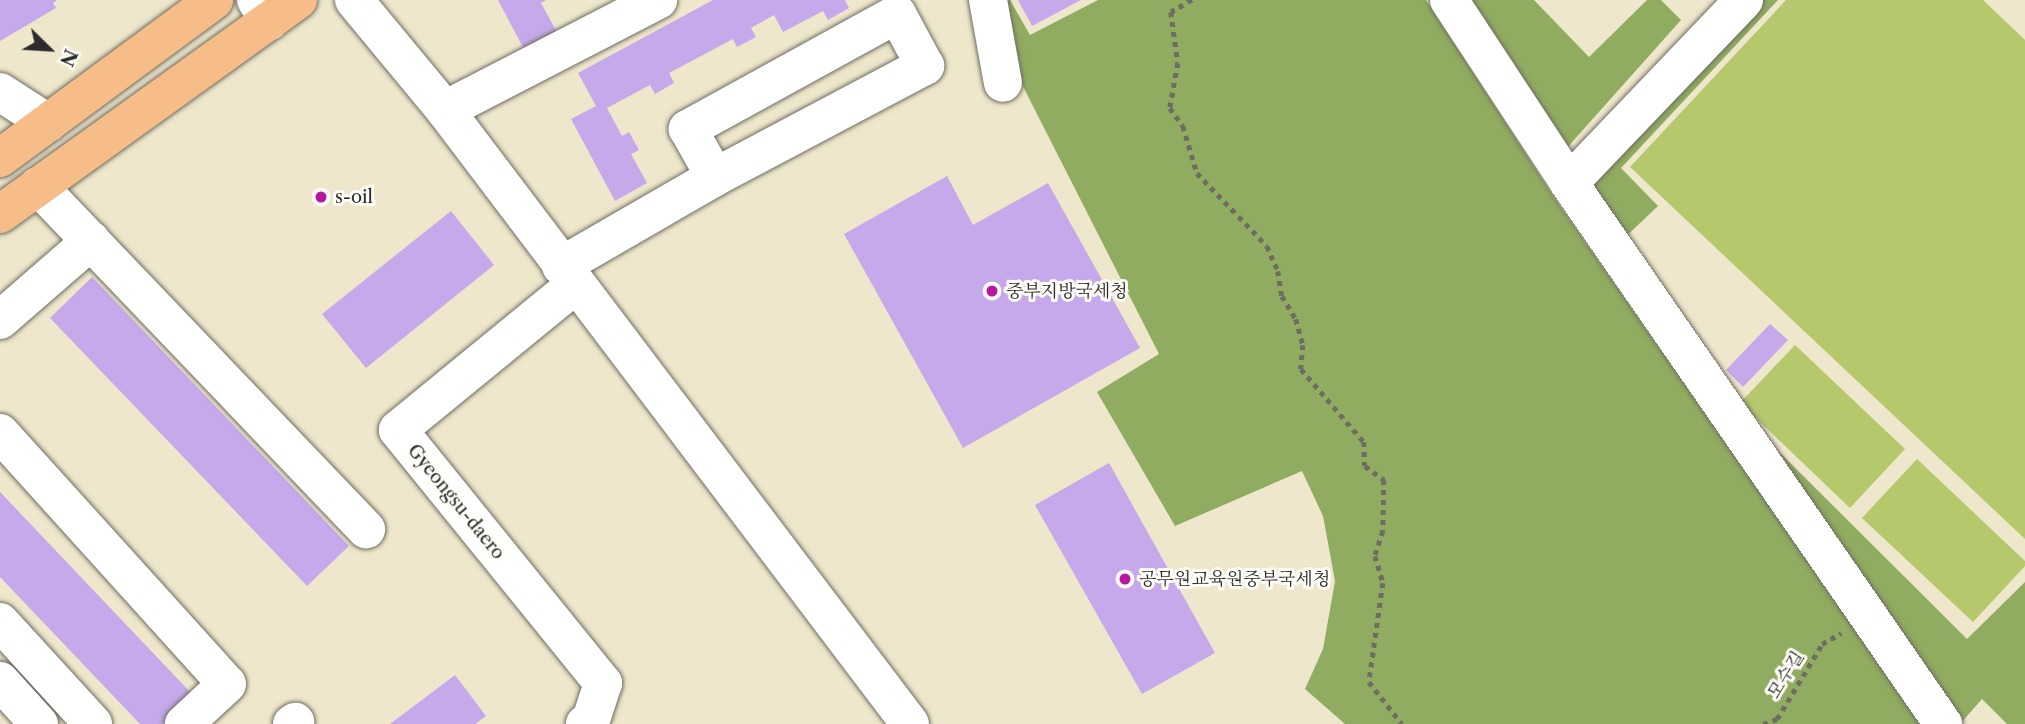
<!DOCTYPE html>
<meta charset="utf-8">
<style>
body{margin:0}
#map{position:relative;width:2025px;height:724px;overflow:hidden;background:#eee7cb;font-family:"Libre Caslon Text","Noto Serif KR",serif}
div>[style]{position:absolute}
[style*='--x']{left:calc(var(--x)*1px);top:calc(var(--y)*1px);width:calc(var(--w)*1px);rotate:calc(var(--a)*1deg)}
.green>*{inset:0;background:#b6c86c}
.forest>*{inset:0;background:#90ac60}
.building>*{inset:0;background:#c5a9eb}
.path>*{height:4.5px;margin-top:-2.25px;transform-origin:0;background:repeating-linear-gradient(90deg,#6f6d63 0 5px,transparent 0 10px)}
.roads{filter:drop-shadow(0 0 2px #6f6d63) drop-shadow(0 0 2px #6f6d63)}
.minor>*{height:38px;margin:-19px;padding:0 19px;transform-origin:19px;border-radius:19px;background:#fff}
.major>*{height:38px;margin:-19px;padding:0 19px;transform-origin:19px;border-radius:19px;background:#f7bd88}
.dots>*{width:19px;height:19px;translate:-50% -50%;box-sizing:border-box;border:4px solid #fdfcf7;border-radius:50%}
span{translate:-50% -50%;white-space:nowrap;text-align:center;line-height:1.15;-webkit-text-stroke:6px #fdfcf7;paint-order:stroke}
.poi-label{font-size:18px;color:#2b2b2b}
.left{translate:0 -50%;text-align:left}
.street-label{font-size:18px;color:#2b2b2b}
.north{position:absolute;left:14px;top:14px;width:70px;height:70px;-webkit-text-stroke:5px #fdfcf7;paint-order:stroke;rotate:114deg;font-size:19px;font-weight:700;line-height:28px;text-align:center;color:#2b2b2b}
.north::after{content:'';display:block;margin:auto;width:24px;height:32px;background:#2b2b2b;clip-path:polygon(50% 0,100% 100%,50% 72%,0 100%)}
</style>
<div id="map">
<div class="green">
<i style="clip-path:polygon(1786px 0,1983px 0,2025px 40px,2025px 539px,1630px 167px)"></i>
<i style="clip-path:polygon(1795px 345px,1905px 449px,1850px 508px,1740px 403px)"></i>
<i style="clip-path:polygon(1917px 459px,2025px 561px,2025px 566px,1973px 622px,1862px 518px)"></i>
</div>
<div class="forest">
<i style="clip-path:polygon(979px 0,1010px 0,1030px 35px,1098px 0,1426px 0,1555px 199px,1922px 724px,1345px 724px,1305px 689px,1323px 649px,1335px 581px,1323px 516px,1302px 471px,1175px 526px,1097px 392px,1159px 354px)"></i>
<i style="clip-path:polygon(1463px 0,1534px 0,1589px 57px,1647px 0,1661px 0,1681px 20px,1565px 150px)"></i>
<i style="clip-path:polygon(1757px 0,1778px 0,1621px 168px,1658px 206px,1619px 243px,1578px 185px)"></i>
<i style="clip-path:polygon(1744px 417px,1967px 639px,2025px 582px,2025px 724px,2007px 724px,1982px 699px,1960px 724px)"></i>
</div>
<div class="building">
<i style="clip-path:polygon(0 0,57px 0,53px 3px,56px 8px,0 41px)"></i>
<i style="clip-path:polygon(498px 0,546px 0,541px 3px,558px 34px,525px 51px)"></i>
<i style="clip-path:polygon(713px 0,845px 0,849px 8px,828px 20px,823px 11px,783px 32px,774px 15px,751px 28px,756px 37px,737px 47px,733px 39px,669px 73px,674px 83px,655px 94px,650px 85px,607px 108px,622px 136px,629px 132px,639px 150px,631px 154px,647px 183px,615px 201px,571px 119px,596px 106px,578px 73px)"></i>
<i style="clip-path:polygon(1018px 0,1081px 0,1032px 26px)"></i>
<i style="clip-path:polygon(947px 176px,973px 225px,1048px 183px,1140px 348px,963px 448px,844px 234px)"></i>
<i style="clip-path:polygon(451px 211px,494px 265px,366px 368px,322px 314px)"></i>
<i style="clip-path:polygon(92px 277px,349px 546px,307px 586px,50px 318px)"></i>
<i style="clip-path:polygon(1770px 324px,1788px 340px,1743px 387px,1726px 370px)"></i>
<i style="clip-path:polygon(1109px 463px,1215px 653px,1142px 694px,1035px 505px)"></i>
<i style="clip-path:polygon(0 492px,193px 695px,163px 724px,140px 724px,0 577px)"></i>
<i style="clip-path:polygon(455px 675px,486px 716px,475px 724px,390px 724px)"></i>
</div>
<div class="path">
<i style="--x:1192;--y:0;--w:24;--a:150"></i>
<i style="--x:1171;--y:12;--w:51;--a:82.2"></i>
<i style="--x:1178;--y:63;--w:46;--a:100.1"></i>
<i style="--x:1170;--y:108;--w:22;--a:54"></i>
<i style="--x:1183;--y:126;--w:49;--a:73.4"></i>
<i style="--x:1197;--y:173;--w:101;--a:46.2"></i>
<i style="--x:1267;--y:246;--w:27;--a:66"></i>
<i style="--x:1278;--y:271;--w:25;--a:81"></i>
<i style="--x:1282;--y:296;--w:27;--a:59"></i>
<i style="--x:1296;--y:319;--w:27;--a:75"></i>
<i style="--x:1303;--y:345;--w:24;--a:95"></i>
<i style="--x:1301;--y:369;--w:96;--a:49.2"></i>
<i style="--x:1364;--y:442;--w:24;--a:88"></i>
<i style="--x:1365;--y:466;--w:24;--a:36"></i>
<i style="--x:1384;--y:480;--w:51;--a:91.1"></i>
<i style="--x:1383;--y:531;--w:26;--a:108"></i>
<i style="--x:1375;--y:556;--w:28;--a:73"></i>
<i style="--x:1383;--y:583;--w:100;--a:98"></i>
<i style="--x:1369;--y:682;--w:53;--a:51.8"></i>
<i style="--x:1763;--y:724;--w:15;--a:-20"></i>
<i style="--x:1777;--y:719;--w:87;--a:-59"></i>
<i style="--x:1822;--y:644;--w:22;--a:-30"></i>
</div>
<div class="roads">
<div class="minor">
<i style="--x:256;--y:0;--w:25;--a:58"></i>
<i style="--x:354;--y:0;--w:143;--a:50.4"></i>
<i style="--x:445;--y:110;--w:770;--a:52.86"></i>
<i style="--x:988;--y:0;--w:84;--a:79.8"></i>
<i style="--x:1449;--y:0;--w:219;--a:56.7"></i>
<i style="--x:1744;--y:0;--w:253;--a:133.7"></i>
<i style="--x:1569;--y:183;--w:658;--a:55.34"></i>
<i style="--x:0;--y:92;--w:57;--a:32.9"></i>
<i style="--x:445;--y:110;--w:240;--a:-27.3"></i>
<i style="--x:38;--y:186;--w:475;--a:46.3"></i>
<i style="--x:561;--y:266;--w:178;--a:-30"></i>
<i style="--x:715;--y:177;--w:238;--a:-27.9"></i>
<i style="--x:925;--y:66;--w:59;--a:-118.3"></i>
<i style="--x:897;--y:14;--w:239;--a:151.2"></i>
<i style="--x:688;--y:129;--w:55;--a:60.6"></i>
<i style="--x:575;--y:285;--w:229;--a:140.7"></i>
<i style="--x:398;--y:430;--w:326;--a:51"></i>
<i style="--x:603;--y:683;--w:38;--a:108"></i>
<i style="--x:591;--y:719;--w:8;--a:140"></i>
<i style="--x:0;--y:320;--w:121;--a:-41"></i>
<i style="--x:0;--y:433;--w:338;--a:47.9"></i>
<i style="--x:227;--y:684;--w:59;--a:137.1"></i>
<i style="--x:0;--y:622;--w:138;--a:47.6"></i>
<i style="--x:0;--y:681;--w:58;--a:47.8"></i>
<i style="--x:292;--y:724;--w:4;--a:-34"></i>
</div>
<div class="major">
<i style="--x:0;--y:158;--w:266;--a:-36.4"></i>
<i style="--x:0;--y:214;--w:367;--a:-35.7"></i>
</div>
</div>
<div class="dots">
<i style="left:321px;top:197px;background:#b5179e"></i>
<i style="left:992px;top:291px;background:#b5179e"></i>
<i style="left:1125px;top:579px;background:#b5179e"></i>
</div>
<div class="poi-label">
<span class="left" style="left:335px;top:197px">s-oil</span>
<span class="left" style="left:1006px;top:291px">중부지방국세청</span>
<span class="left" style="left:1139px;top:579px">공무원교육원중부국세청</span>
</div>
<div class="street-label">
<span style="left:456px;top:502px;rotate:51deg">Gyeongsu-daero</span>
<span style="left:1786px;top:675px;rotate:-58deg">모수길</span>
</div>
<div class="north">N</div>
</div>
